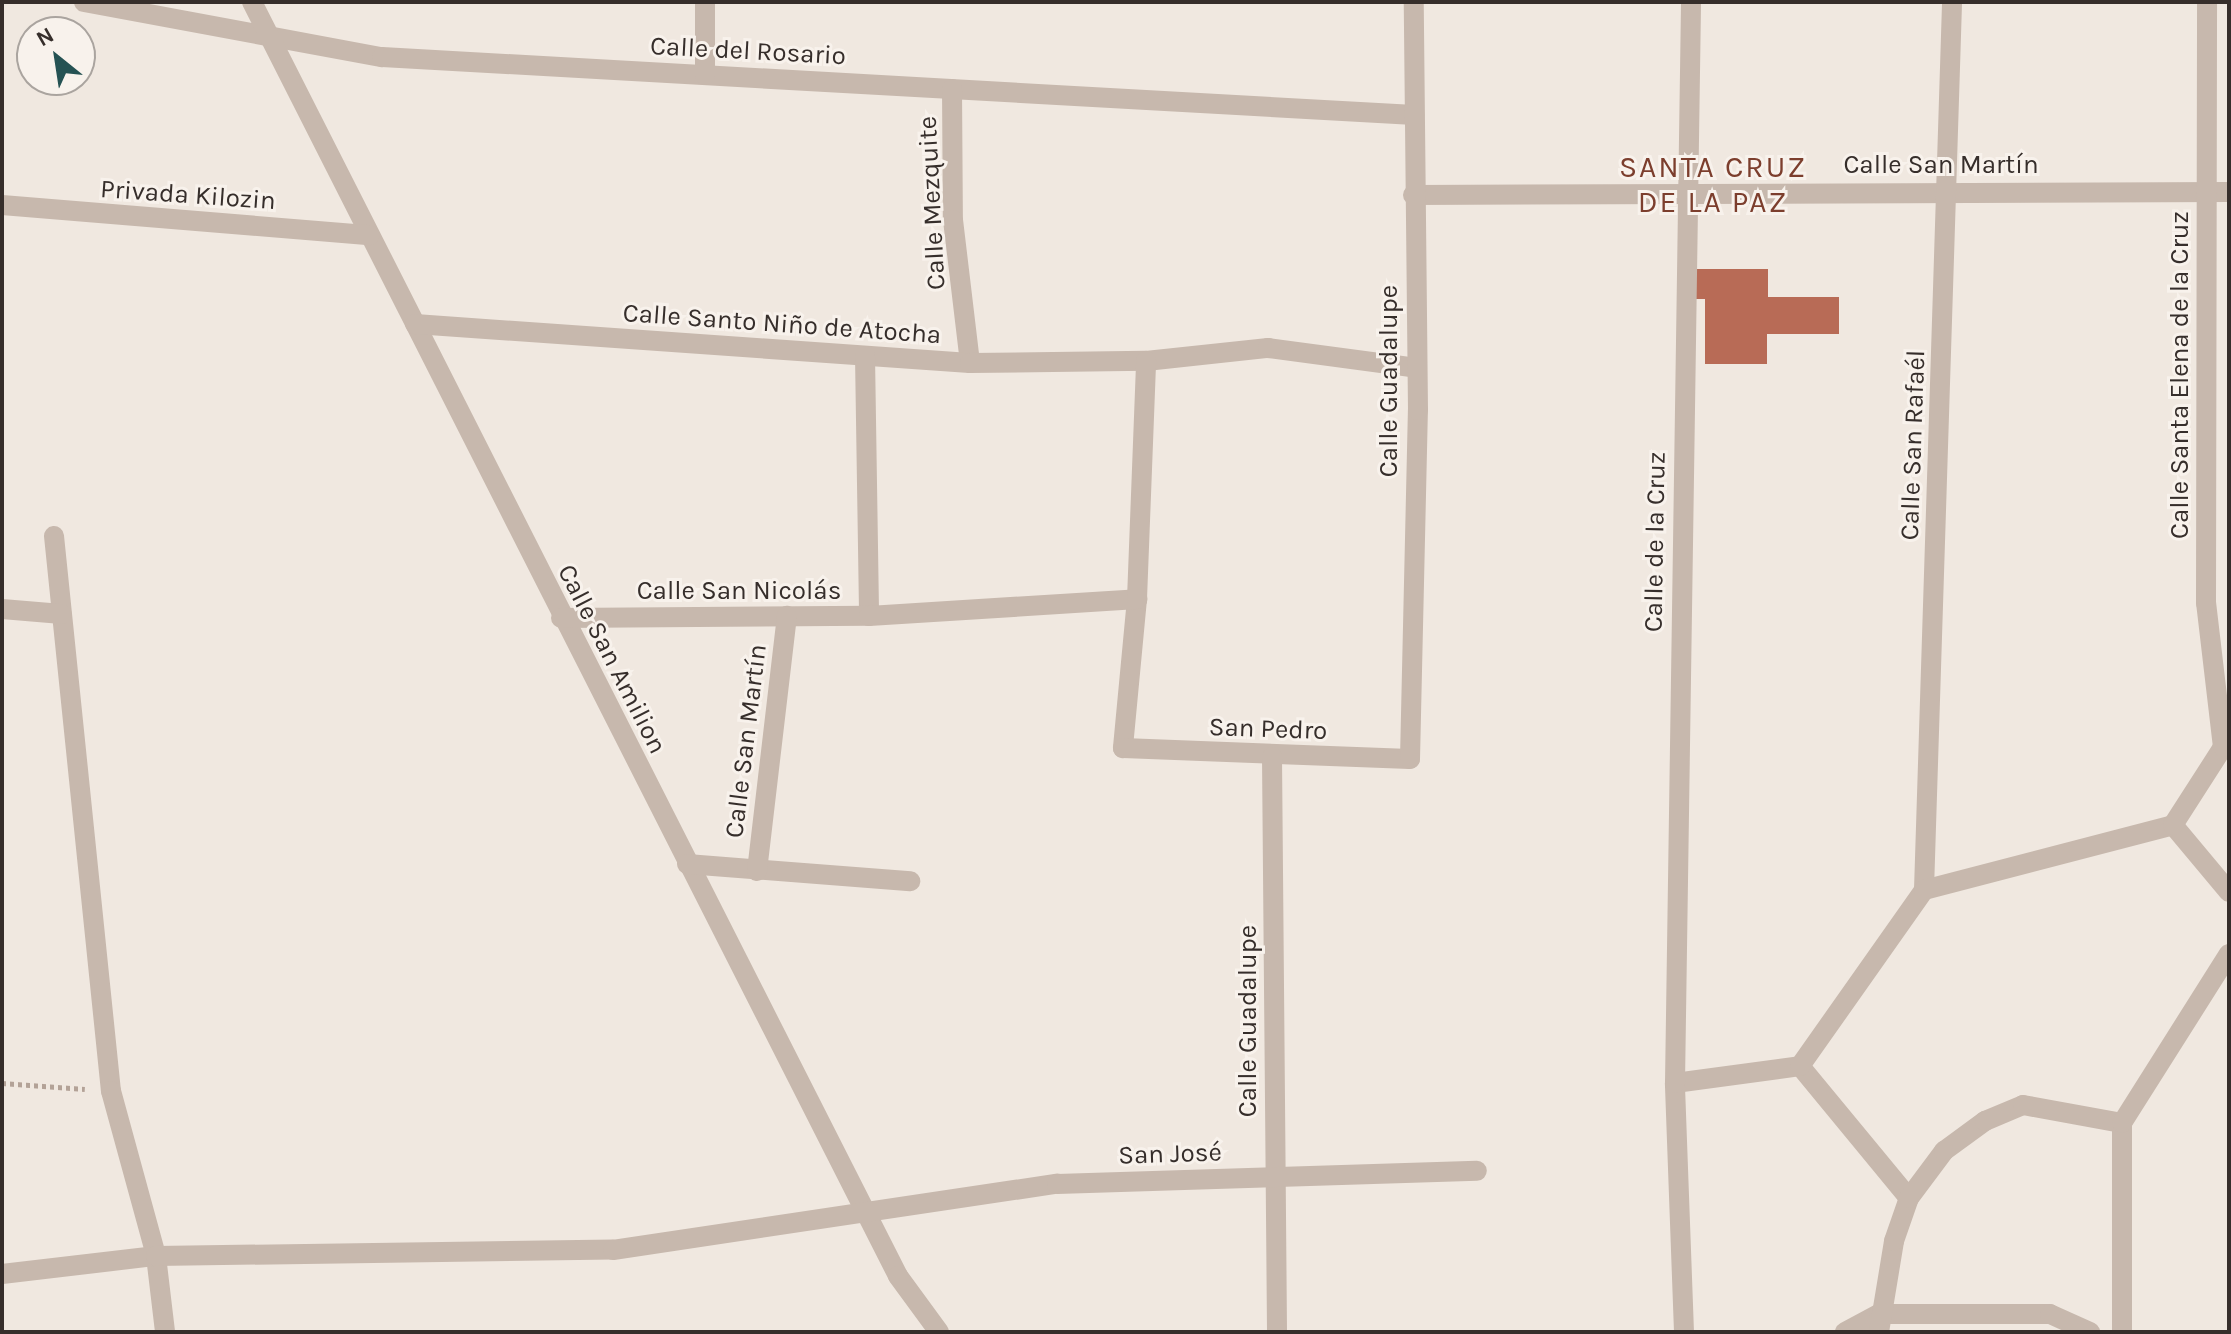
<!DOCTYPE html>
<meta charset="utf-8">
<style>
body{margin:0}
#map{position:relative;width:2231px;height:1334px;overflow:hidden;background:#f0e8e0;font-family:Karla,sans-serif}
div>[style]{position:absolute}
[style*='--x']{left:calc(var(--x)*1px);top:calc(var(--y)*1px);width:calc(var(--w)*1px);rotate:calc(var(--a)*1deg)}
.building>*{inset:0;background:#b86b56}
.path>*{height:5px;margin-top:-2.5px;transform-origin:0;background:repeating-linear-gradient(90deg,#b3a297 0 4px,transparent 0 8px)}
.minor>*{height:20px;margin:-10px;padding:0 10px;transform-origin:10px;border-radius:10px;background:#c7b8ad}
span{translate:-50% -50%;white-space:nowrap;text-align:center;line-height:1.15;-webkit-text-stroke:6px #f8f2ec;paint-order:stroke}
.street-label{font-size:26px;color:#362e2b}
.quarter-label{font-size:30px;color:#7c3e2d;letter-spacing:2px}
.frame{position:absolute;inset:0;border:4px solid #362e2b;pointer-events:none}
.north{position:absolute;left:16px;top:16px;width:80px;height:80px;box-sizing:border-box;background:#f8f2ec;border:2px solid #aaa49f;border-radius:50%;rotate:330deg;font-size:22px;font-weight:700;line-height:32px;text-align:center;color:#362e2b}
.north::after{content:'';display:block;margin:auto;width:28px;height:36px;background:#255253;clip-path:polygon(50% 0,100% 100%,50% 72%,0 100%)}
</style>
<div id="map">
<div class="building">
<i style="clip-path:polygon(1695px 269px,1768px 269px,1768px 297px,1839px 297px,1839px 334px,1767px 334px,1767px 364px,1705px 364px,1705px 299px,1695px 299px)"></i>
</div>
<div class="path">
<i style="--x:2;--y:1083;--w:83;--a:4.1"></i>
</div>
<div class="minor">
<i style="--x:84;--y:2;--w:303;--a:10.5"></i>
<i style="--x:382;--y:57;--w:1034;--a:3.22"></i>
<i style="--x:252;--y:2;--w:1428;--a:63.11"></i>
<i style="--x:898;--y:1276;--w:69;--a:53.8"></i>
<i style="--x:705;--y:2;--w:73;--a:90"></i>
<i style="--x:952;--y:89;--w:131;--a:89.6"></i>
<i style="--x:953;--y:220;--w:144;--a:83.2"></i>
<i style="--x:1413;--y:195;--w:816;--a:-0.21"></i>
<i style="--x:2;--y:205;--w:369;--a:4.7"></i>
<i style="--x:415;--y:324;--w:556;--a:4.02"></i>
<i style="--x:970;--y:363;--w:176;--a:-0.7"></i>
<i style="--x:1146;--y:361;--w:123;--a:-6.1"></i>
<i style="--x:1268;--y:348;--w:150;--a:7.6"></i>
<i style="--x:865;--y:356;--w:260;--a:89.1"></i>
<i style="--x:54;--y:536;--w:558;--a:84.14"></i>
<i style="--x:111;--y:1091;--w:171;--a:74.7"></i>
<i style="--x:156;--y:1256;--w:77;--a:83.2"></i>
<i style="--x:1137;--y:599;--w:150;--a:95.4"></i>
<i style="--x:1123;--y:748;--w:287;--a:2.2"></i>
<i style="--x:1410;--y:759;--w:349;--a:-88.7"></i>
<i style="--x:1418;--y:410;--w:408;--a:-90.6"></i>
<i style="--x:2;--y:609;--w:60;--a:4.8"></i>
<i style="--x:561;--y:618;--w:308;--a:-0.4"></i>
<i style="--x:869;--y:616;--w:269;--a:-3.6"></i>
<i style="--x:1137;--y:599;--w:238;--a:-87.8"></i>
<i style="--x:1272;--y:757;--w:575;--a:89.5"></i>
<i style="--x:2173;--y:825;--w:87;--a:50.1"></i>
<i style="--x:687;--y:864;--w:224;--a:4.4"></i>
<i style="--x:757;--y:871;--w:257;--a:-83.3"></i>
<i style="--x:1924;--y:890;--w:888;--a:-88.19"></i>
<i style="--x:1800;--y:1066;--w:171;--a:50.5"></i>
<i style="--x:1675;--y:1083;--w:126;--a:-7.7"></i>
<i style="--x:1800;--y:1066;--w:215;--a:-54.8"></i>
<i style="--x:1924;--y:890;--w:257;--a:-14.6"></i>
<i style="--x:2173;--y:825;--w:93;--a:-57.3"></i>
<i style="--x:2223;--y:747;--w:145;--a:-96.7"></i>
<i style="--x:2206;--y:603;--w:601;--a:-89.9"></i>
<i style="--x:2;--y:1274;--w:155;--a:-6.7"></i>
<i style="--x:156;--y:1256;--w:457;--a:-0.8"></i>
<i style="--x:613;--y:1250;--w:449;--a:-8.5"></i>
<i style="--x:1057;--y:1184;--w:420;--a:-1.8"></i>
<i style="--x:1684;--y:1332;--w:249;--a:-92.1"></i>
<i style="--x:1675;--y:1083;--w:1081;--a:-89.15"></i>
<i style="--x:1845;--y:1332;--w:38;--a:-28"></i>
<i style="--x:1879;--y:1314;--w:171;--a:0"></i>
<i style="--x:2050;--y:1314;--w:44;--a:24.2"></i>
<i style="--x:1879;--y:1332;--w:92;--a:-80.6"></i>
<i style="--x:1894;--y:1241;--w:46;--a:-70.8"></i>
<i style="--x:1909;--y:1198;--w:59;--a:-53.3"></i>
<i style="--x:1944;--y:1151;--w:51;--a:-36.2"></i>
<i style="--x:1985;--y:1121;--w:41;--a:-22.8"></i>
<i style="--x:2023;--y:1105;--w:101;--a:10.3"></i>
<i style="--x:2122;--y:1332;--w:209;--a:-90"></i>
<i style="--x:2122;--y:1123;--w:200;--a:-57.7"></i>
</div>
<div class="street-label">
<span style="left:748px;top:51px;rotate:3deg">Calle del Rosario</span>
<span style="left:1941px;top:165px">Calle San Martín</span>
<span style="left:188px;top:195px;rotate:4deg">Privada Kilozin</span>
<span style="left:932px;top:203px;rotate:-93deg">Calle Mezquite</span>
<span style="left:782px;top:324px;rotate:4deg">Calle Santo Niño de Atocha</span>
<span style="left:2180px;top:375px;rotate:-90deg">Calle Santa Elena de la Cruz</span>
<span style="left:1389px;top:381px;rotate:-90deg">Calle Guadalupe</span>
<span style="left:1913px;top:445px;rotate:-88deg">Calle San Rafaél</span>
<span style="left:1655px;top:542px;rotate:-89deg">Calle de la Cruz</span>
<span style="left:739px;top:591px">Calle San Nicolás</span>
<span style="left:612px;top:659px;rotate:63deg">Calle San Amilion</span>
<span style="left:1268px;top:729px;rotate:2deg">San Pedro</span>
<span style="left:746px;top:741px;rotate:-83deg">Calle San Martín</span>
<span style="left:1248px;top:1021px;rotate:-90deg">Calle Guadalupe</span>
<span style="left:1170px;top:1154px;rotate:-2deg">San José</span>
</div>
<div class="quarter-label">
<span style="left:1713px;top:184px">SANTA CRUZ<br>DE LA PAZ</span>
</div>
<div class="frame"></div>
<div class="north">N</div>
</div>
